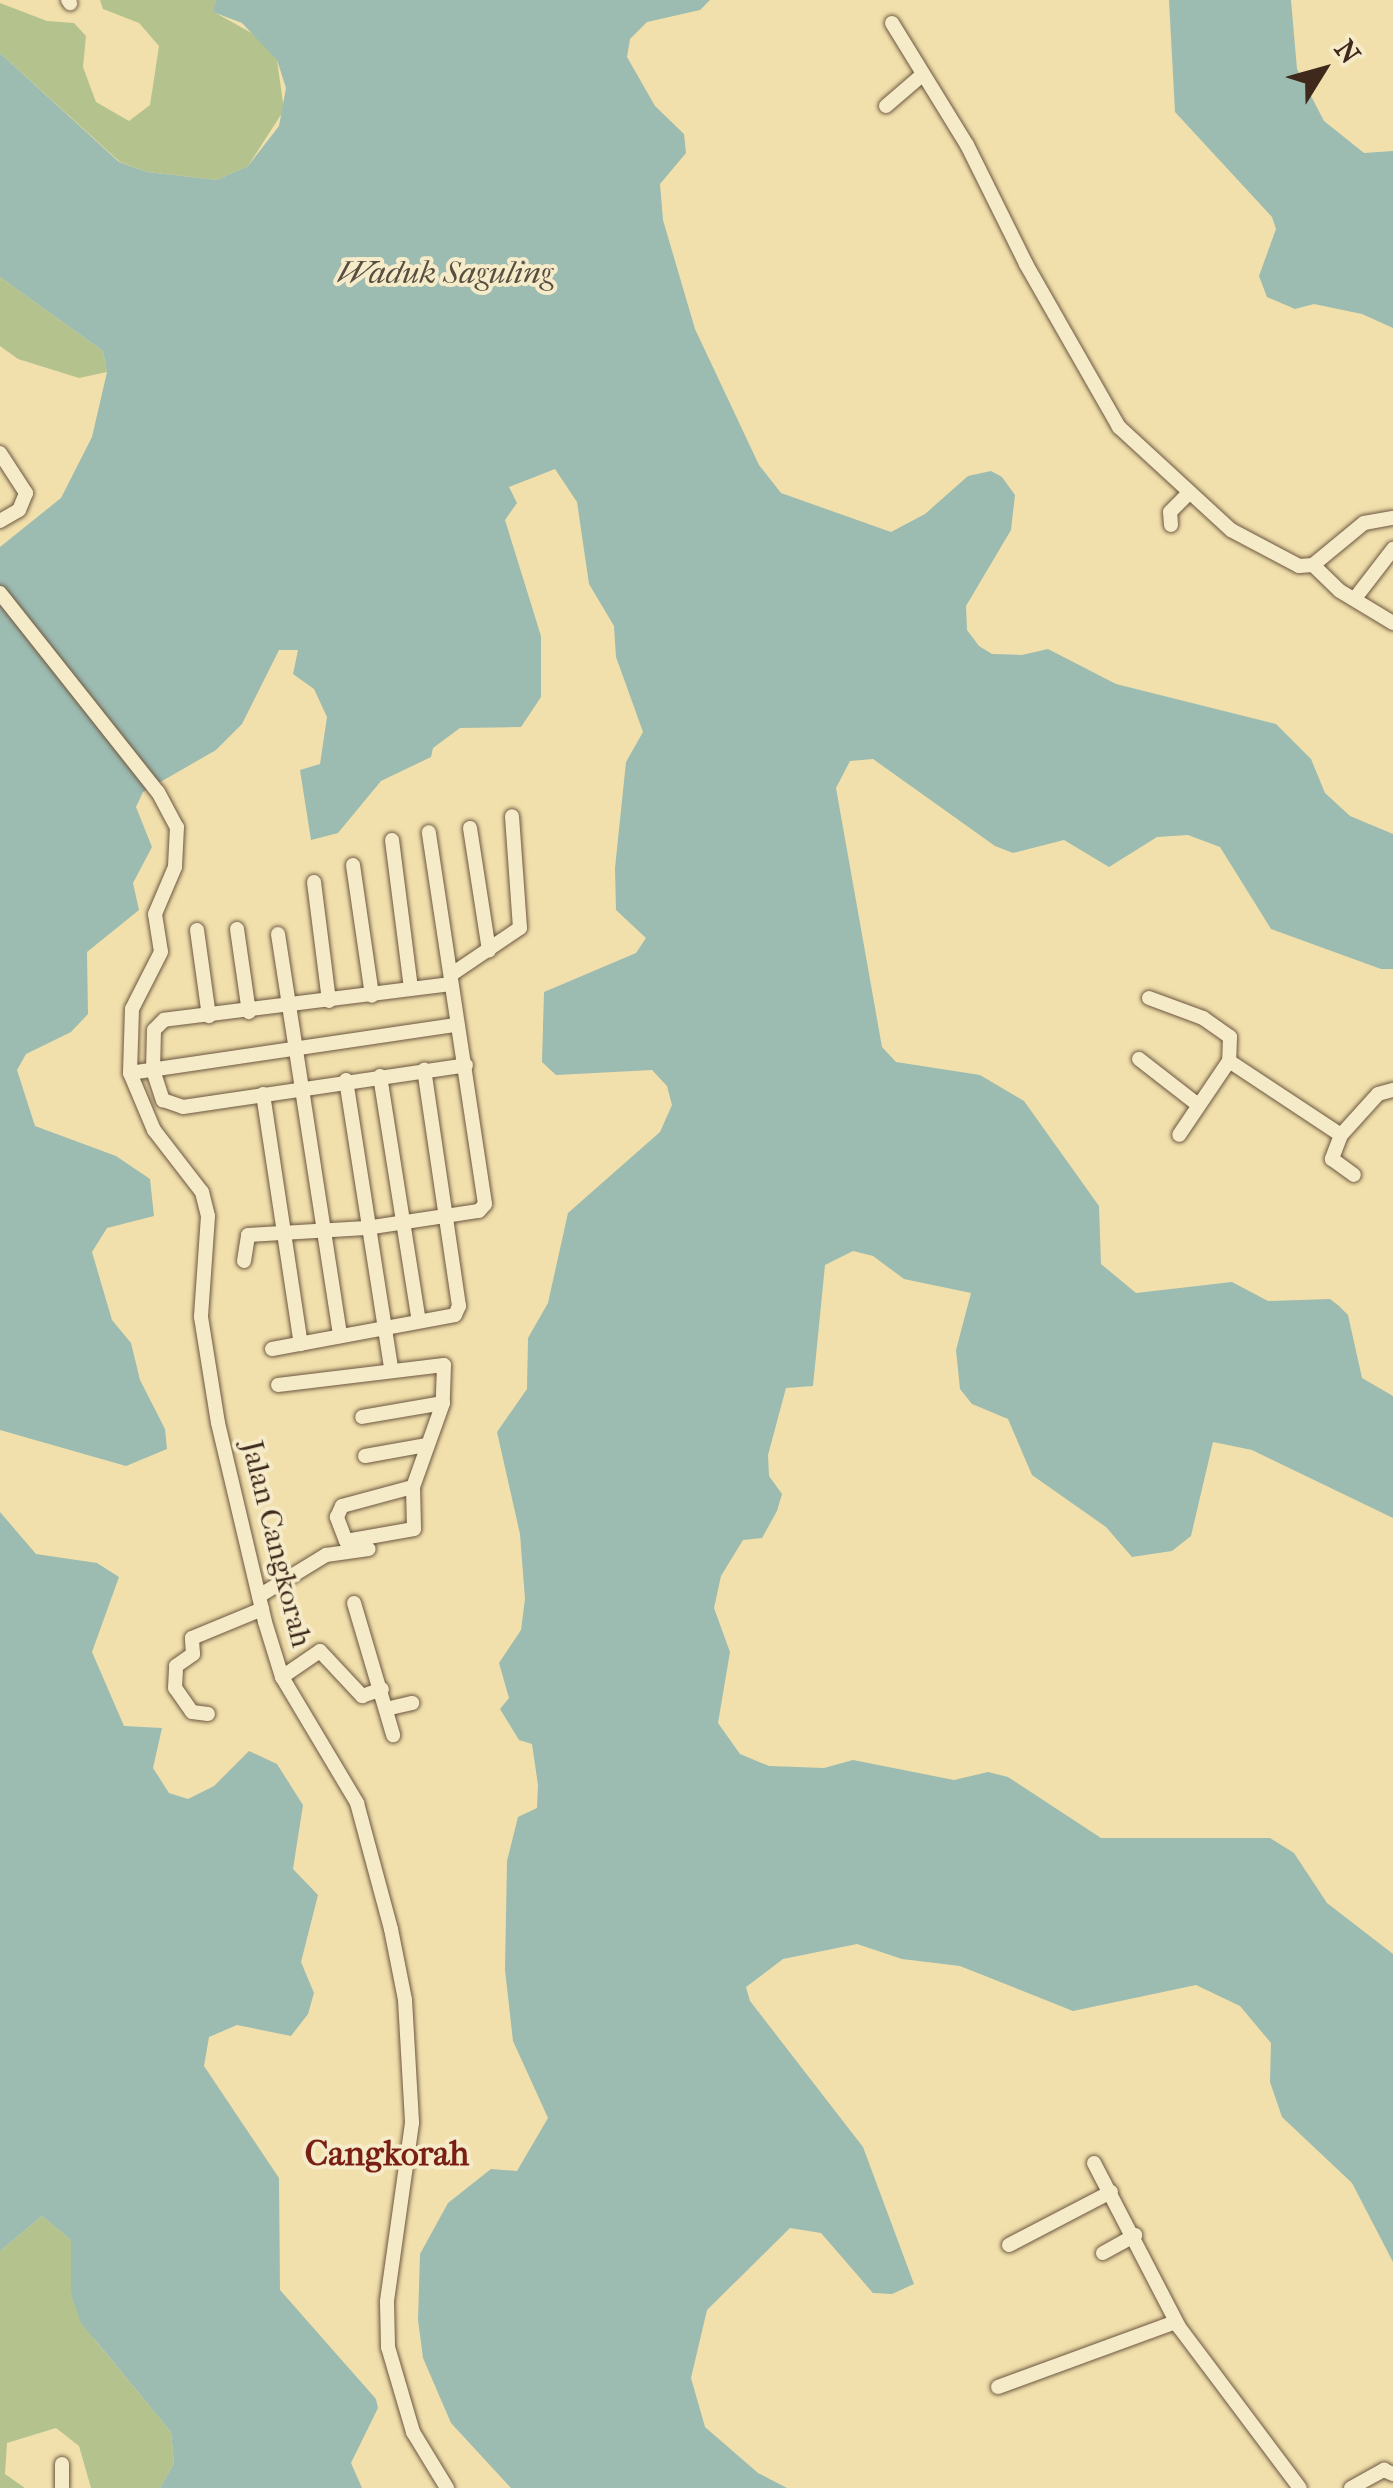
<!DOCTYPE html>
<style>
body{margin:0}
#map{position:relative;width:1393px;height:2488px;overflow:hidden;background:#f1e0ac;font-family:"IM FELL French Canon",serif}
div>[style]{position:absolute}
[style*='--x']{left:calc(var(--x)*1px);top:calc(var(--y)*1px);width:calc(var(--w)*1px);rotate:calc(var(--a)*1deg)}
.green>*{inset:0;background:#b4c38d}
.water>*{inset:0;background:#9cbbb1}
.roads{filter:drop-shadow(0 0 2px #6c5740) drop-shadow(0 0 2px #6c5740)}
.minor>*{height:14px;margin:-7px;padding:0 7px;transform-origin:7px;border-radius:7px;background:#f6ebc9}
span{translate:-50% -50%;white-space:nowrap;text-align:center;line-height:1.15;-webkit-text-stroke:8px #f6ebc9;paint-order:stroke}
.street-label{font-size:30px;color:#3f291c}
.water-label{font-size:32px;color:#564e41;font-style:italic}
.quarter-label{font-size:35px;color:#7a1f14;font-weight:700}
.north{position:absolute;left:1273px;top:20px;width:100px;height:100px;-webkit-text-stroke:8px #f6ebc9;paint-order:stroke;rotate:53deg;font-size:28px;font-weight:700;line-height:40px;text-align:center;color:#3f291c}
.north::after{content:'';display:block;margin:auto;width:35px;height:45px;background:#3f291c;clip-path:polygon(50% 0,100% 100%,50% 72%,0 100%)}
</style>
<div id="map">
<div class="green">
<i style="clip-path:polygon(100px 0,216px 0,214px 12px,257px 36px,277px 60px,284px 110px,248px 166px,217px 180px,147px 172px,120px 162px,0 53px,0 3px,47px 21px,74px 23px,86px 36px,83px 67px,96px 102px,129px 121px,150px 105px,159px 46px,139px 23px,103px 9px)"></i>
<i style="clip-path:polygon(0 277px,103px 351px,107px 372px,79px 378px,18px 359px,0 346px)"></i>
<i style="clip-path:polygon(42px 2216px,71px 2240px,71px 2294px,94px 2339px,171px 2432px,174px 2463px,160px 2488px,91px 2488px,79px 2446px,56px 2428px,7px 2443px,5px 2474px,25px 2488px,0 2488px,0 2251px)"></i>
</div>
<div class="water">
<i style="clip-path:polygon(216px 0,710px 0,700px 10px,647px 22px,630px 39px,627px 57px,655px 106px,684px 134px,686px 153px,660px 184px,663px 220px,695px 329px,759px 465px,781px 493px,891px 532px,925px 514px,968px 476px,991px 471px,1002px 477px,1015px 495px,1011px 530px,966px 606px,967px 630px,979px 646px,992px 654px,1022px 655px,1048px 649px,1116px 684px,1276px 724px,1311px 759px,1325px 793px,1350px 816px,1393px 834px,1393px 969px,1381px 969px,1271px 929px,1220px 847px,1188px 835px,1157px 837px,1109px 867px,1064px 840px,1013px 853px,995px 846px,873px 759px,850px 761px,836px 788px,882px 1047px,896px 1062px,980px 1075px,1024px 1101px,1099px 1206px,1101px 1264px,1136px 1293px,1232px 1282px,1268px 1301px,1330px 1299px,1339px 1306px,1348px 1315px,1362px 1378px,1393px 1396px,1393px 1518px,1252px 1450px,1213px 1442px,1191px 1536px,1172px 1551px,1132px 1557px,1106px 1527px,1032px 1475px,1008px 1419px,972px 1404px,960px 1389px,956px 1350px,971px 1293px,904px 1279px,873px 1256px,853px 1251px,825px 1265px,813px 1386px,786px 1388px,768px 1455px,769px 1476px,782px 1494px,777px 1511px,762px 1538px,743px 1540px,721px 1576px,714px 1608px,730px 1652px,718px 1723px,740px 1754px,769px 1766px,824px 1768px,853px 1760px,954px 1780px,988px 1772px,1008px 1777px,1101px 1838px,1270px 1838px,1294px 1853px,1327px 1903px,1393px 1954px,1393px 2262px,1352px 2183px,1282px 2117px,1270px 2082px,1271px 2043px,1240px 2006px,1196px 1985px,1073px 2011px,960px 1966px,902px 1959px,857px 1944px,783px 1959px,746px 1987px,750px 2001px,863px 2147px,914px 2284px,892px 2294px,873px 2293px,821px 2233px,790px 2228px,707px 2310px,691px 2378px,705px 2427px,758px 2473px,787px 2488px,511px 2488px,451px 2423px,423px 2358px,418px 2320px,420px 2254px,448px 2203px,491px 2169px,517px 2171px,548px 2118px,513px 2041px,505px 1970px,507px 1861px,518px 1817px,537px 1808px,538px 1785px,532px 1744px,519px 1740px,500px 1709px,509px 1698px,499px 1663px,521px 1630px,525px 1599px,520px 1534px,497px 1432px,527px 1389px,528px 1338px,548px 1303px,568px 1213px,660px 1132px,672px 1105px,667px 1086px,652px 1070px,556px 1075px,542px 1062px,544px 992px,636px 953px,646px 938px,616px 910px,615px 868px,626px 762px,643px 732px,616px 657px,614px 626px,589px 584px,577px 502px,555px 469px,509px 487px,517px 503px,505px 520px,541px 636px,541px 697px,521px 727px,460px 728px,433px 748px,431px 757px,381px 781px,338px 833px,311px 840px,300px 770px,320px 764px,327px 717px,314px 689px,293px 674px,298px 650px,279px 650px,242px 724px,216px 750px,143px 792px,136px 807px,152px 847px,133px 883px,139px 910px,87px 952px,88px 1014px,71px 1032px,26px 1054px,17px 1070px,35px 1126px,116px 1156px,150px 1179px,154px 1216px,107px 1228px,92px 1252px,112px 1320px,131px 1343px,140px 1380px,165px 1429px,167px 1449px,126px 1466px,0 1430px,0 547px,61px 498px,92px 437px,107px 372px,103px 351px,0 277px,0 53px,119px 162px,147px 172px,217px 180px,248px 166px,279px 126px,286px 88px,277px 60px,242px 23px,213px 12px)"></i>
<i style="clip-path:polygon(1169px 0,1291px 0,1297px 69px,1324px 121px,1364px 153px,1393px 151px,1393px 328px,1362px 314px,1314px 304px,1295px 309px,1267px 297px,1259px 276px,1276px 229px,1272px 217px,1175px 112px)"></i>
<i style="clip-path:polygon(0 1512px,36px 1554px,97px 1563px,119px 1577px,92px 1652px,124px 1726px,162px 1728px,153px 1768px,169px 1793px,188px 1799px,214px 1786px,249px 1751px,277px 1764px,303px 1805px,293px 1869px,318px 1895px,301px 1962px,314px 1993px,308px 2014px,291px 2036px,237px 2025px,209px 2037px,204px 2066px,279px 2178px,280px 2290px,376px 2399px,378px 2408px,351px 2463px,362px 2488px,160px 2488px,174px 2463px,171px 2432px,81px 2323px,71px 2294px,71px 2240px,42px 2216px,0 2251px)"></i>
</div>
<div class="roads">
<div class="minor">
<i style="--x:68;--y:0;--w:4;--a:56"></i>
<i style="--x:892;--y:23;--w:143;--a:58.4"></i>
<i style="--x:967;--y:145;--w:133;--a:63.6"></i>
<i style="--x:1026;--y:264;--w:188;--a:60.3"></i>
<i style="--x:1119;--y:427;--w:152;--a:42.6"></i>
<i style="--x:1231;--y:530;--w:77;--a:27.9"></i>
<i style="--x:1299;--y:566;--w:14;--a:-4"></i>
<i style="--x:1313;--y:565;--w:66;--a:-39.5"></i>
<i style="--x:1364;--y:523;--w:29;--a:-10"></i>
<i style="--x:886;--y:106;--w:48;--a:-40.7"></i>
<i style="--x:0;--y:453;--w:48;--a:57"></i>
<i style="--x:26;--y:493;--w:18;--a:112"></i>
<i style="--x:19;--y:510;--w:22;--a:150"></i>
<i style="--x:1171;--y:525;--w:13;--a:-94"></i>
<i style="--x:1170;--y:512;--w:25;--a:-45"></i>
<i style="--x:1313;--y:565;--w:37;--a:44"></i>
<i style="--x:1340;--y:591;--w:62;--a:31.1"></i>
<i style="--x:0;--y:593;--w:254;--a:51.6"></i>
<i style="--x:158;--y:792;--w:40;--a:62"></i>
<i style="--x:177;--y:827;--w:40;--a:92.9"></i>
<i style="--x:175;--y:867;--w:51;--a:113.1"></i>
<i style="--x:155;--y:914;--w:38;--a:81"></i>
<i style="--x:161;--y:952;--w:64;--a:117"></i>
<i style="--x:132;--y:1009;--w:64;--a:91.8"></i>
<i style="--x:130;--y:1073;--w:62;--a:67.2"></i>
<i style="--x:154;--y:1130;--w:78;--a:52.3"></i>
<i style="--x:202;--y:1192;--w:25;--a:76"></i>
<i style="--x:208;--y:1216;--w:101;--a:94"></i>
<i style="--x:201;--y:1317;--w:107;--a:80.9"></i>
<i style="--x:218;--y:1423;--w:204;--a:76.7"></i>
<i style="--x:265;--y:1622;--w:58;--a:72.8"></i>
<i style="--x:282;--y:1677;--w:147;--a:59.2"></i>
<i style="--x:357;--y:1803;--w:131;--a:74.9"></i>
<i style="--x:391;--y:1929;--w:72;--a:78.8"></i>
<i style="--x:405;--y:2000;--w:123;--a:86.7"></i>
<i style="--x:412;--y:2123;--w:181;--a:98"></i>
<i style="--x:387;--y:2302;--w:45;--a:88.7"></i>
<i style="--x:388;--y:2347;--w:89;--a:73.6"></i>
<i style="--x:413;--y:2432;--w:66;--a:58.7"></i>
<i style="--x:1356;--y:597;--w:61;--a:-52.4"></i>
<i style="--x:470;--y:828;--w:124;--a:81.2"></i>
<i style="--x:392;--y:840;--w:150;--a:82.7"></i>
<i style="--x:353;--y:865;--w:132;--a:81.7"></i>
<i style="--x:314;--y:882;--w:120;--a:82.8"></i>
<i style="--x:237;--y:929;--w:84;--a:81.8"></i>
<i style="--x:197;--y:930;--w:87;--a:82.1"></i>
<i style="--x:278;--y:934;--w:407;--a:81.2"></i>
<i style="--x:452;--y:974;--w:82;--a:-34.1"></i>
<i style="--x:520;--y:928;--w:112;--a:-94.1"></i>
<i style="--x:451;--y:984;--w:289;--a:172.9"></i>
<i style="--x:164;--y:1020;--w:14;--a:135"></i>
<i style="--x:154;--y:1030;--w:40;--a:91.4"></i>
<i style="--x:153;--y:1070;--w:32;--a:72"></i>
<i style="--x:163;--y:1100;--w:21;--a:19"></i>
<i style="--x:183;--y:1107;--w:286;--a:-8.4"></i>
<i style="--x:1149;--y:998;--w:58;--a:20.3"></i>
<i style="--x:1203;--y:1018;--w:33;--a:35"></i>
<i style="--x:1230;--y:1037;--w:24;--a:92"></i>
<i style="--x:1229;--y:1061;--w:89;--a:124"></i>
<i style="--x:1139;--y:1059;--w:75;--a:37.9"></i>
<i style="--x:1229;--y:1061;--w:134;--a:33.5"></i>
<i style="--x:1341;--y:1135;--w:26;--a:111"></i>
<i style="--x:1332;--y:1159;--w:27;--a:36"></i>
<i style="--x:130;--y:1073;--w:331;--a:-8.4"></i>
<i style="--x:380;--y:1076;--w:248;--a:81"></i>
<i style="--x:346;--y:1080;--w:292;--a:81.1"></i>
<i style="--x:263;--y:1094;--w:253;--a:81.4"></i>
<i style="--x:1341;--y:1135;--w:55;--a:-47.9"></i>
<i style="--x:1378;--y:1094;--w:16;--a:-15"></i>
<i style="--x:244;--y:1261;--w:26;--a:-81"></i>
<i style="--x:248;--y:1235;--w:118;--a:-3.4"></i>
<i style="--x:366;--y:1228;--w:114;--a:-8.6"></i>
<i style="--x:479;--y:1211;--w:9;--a:-49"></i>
<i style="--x:485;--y:1204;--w:376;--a:-98.6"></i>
<i style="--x:272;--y:1349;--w:186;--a:-10.5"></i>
<i style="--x:455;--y:1315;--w:10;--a:-66"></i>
<i style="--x:459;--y:1306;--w:239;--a:-98.4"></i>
<i style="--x:278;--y:1385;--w:167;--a:-6.9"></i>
<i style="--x:444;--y:1365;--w:38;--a:92"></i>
<i style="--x:443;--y:1403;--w:82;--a:170.2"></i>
<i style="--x:365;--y:1456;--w:63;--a:-10.1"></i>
<i style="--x:413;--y:1487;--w:42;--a:88.6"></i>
<i style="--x:414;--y:1529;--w:69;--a:170"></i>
<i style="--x:346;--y:1541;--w:26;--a:-111"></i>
<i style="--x:337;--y:1517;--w:12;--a:-66"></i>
<i style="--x:342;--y:1506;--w:73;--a:-15"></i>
<i style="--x:413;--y:1487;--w:89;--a:-70.3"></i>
<i style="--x:259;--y:1596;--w:79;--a:-31.5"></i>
<i style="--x:326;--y:1555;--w:43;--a:-7.9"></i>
<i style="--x:354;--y:1603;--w:138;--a:73.5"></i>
<i style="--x:282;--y:1677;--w:46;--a:-34.4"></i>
<i style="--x:320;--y:1651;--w:62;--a:47"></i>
<i style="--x:362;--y:1696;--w:21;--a:-19"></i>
<i style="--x:386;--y:1709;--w:27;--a:-13"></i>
<i style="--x:208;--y:1714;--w:16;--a:-173"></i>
<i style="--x:192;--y:1712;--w:29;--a:-125"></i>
<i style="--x:175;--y:1688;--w:22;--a:-87"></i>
<i style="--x:176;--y:1666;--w:21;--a:-35"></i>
<i style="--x:193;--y:1654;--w:16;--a:-94"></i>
<i style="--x:192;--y:1638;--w:76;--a:-22.5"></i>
<i style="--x:1094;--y:2163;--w:185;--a:62.6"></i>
<i style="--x:1179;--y:2327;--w:201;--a:53.1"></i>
<i style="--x:1009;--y:2245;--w:115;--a:-27.5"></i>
<i style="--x:1103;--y:2253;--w:37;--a:-29"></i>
<i style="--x:998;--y:2387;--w:189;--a:-20.1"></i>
<i style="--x:62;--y:2488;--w:24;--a:-90"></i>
<i style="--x:1351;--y:2488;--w:38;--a:-29"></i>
<i style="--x:1384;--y:2470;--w:10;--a:24"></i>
</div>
</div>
<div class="street-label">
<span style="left:276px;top:1544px;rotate:76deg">Jalan Cangkorah</span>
</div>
<div class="water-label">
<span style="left:445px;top:273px">Waduk Saguling</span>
</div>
<div class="quarter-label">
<span style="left:387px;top:2154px">Cangkorah</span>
</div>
<div class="north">N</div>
</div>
